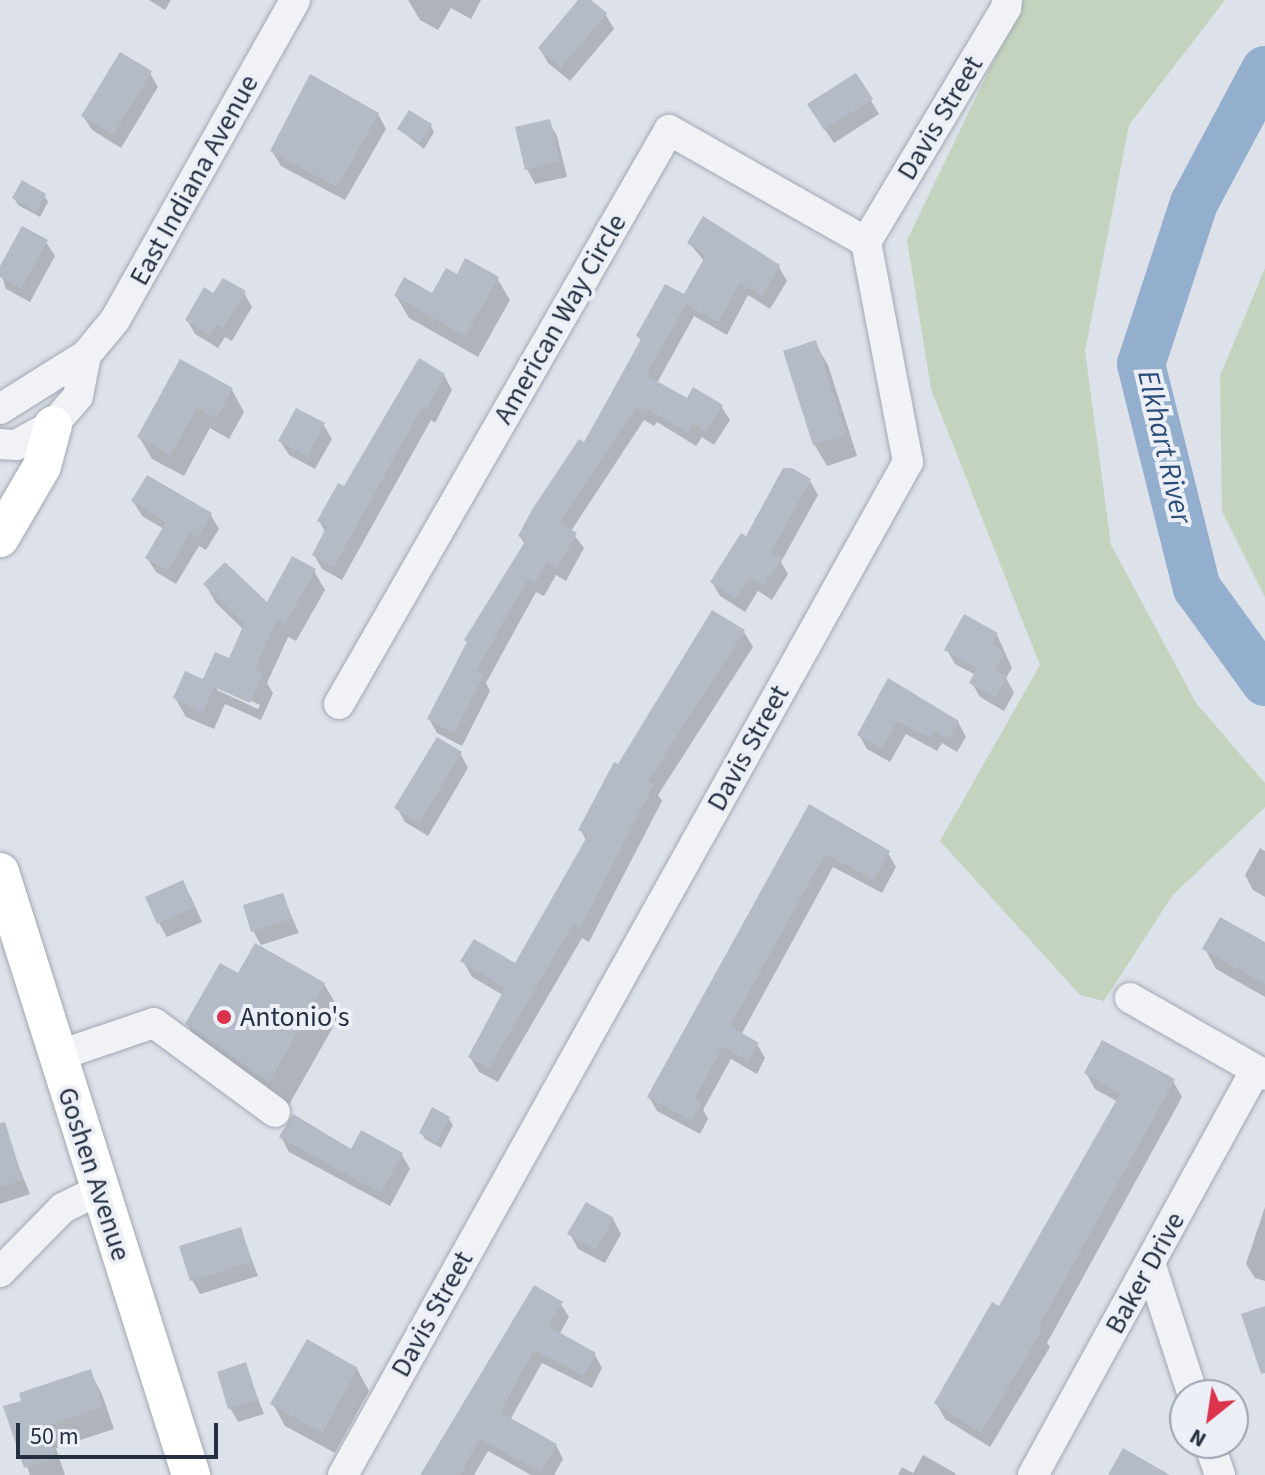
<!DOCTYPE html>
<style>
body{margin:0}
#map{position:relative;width:1265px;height:1475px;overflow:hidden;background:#dde1e9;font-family:"Source Sans 3",sans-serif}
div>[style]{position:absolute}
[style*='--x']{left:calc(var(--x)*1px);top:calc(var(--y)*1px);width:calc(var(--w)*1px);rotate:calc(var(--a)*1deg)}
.green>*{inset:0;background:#c3d3bd}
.shadow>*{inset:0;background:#0003}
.river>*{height:48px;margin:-24px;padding:0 24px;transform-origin:24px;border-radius:24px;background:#94afcd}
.building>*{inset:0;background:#b4bac6}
.roads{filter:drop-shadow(0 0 2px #a2a8b3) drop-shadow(0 0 2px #a2a8b3)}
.minor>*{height:30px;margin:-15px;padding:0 15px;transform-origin:15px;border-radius:15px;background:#f0f2f6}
.major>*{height:38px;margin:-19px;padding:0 19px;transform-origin:19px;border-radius:19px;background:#fff}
.dots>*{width:22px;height:22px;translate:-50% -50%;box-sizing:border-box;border:4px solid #ecf0f6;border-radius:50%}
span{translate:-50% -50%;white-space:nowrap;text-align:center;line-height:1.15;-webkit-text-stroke:8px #ecf0f6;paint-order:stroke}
.street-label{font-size:28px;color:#252f41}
.poi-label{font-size:28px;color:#252f41}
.left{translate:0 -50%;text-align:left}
.water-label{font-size:30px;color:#2b4d79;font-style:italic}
.north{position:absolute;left:1169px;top:1379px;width:80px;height:80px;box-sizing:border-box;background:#ecf0f6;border:2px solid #9ca3ae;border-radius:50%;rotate:210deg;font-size:22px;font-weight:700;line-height:32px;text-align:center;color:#252f41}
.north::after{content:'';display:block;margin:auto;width:28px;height:36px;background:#dc334c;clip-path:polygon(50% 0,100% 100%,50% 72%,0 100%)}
.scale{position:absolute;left:16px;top:1423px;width:202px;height:36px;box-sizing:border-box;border:4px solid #252f41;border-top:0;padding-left:10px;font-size:24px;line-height:28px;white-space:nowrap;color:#252f41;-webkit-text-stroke:6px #ecf0f6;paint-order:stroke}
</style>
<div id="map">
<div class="green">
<i style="clip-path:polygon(1023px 0,1225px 0,1129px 125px,1085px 351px,1111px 545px,1196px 703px,1265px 783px,1265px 807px,1172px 896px,1104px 1001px,1080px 995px,940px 841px,1040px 665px,931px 389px,907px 240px)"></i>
<i style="clip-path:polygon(1265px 268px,1265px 597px,1222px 511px,1220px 376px)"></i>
</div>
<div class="shadow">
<i style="clip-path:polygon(149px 0,171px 0,165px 10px)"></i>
<i style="clip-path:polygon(408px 0,481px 0,471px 19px,451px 8px,438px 30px,420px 20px)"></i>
<i style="clip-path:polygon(581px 0,588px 0,606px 15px,614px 29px,570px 81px,548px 63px,540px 49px)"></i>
<i style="clip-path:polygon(150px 73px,158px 87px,121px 148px,92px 130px,83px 116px)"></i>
<i style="clip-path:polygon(856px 75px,879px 114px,834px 143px,818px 119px)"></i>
<i style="clip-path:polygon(378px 114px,386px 129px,345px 200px,281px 166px,272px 151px)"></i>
<i style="clip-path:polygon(549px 122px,557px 136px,567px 177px,535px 184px,527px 169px)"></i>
<i style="clip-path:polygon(431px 126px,434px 132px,424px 149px,399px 129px)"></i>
<i style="clip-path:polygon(44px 195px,48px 202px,40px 217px,18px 205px,14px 198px)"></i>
<i style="clip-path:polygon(46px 242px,55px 256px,30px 302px,6px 289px,0 270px)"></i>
<i style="clip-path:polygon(689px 243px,779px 267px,787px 281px,770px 309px,748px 295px,727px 335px,694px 316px,657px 383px,688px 401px,721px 406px,730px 420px,714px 445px,702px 437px,696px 446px,657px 422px,654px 426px,644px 420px,571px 531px,584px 548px,566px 581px,556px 575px,544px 596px,536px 592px,486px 683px,490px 691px,462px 746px,437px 733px,429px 719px,525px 545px,520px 536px,585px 445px,642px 343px,638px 336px,684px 297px,705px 262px)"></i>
<i style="clip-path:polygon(457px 277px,497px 278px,510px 300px,478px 357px,409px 318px,396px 296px,433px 296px)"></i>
<i style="clip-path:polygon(244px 293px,252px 307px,232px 341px,225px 337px,218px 348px,195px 334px,187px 320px,214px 296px)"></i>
<i style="clip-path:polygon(815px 343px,828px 365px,857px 456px,827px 466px,814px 444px)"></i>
<i style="clip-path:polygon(444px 375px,452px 390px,435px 423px,431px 420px,342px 580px,322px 569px,314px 555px,326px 533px,319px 521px)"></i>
<i style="clip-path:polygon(232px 390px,244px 412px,229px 439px,210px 428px,184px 476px,152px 459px,139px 437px)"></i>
<i style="clip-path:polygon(323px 424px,332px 439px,315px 469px,289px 455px,280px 441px)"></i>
<i style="clip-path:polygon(810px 481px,818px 495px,781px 562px,788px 574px,772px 600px,758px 591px,745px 612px,720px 596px,712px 582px,747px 538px)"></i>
<i style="clip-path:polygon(133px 501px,211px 515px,219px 529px,206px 550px,199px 546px,176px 584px,156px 572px,147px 558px,164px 529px,142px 516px)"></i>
<i style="clip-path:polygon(evenodd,314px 571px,325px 590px,296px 641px,288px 637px,267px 683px,273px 693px,261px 720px,225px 704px,214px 729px,186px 717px,175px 698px,230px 661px,244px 630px,216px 603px,205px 584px,267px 605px,314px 571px,217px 686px,260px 705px,258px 709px,217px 690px,217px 686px)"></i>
<i style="clip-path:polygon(744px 632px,753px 647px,658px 795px,662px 801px,589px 942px,582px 938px,498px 1082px,479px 1072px,470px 1057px,503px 995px,472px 977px,463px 961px,515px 966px,587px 842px,580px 829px,618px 767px)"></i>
<i style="clip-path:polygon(997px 635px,1012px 668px,1006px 678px,1014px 693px,1004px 711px,980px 697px,972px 683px,976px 675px,955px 664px,947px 650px)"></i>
<i style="clip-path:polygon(889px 680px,958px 722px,966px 737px,957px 752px,942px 743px,937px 751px,906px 734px,890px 762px,867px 749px,859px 735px)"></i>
<i style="clip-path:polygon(460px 753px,468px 768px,428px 836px,405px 822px,397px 808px)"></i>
<i style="clip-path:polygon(810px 807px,888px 853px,896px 867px,882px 893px,833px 867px,741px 1035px,757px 1044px,765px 1058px,757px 1074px,731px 1059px,703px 1110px,708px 1119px,700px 1134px,657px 1111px,649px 1097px)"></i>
<i style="clip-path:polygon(1260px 848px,1265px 851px,1265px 897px,1253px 890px,1245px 875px)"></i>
<i style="clip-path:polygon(282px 895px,299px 933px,261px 945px,253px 931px)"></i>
<i style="clip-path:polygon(191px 897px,202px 922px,167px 937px,159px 923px)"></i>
<i style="clip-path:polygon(1265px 944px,1265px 997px,1216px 969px,1205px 949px)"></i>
<i style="clip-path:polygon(238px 976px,324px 984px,341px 1013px,286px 1110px,204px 1053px,187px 1024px)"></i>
<i style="clip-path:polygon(1086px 1073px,1173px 1081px,1182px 1097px,1047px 1343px,1050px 1347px,990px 1447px,945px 1419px,936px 1403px,1000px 1308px,1118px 1102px,1095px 1089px)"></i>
<i style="clip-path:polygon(449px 1119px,453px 1125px,441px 1148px,425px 1139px,421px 1133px)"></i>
<i style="clip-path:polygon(281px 1137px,352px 1152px,402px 1155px,410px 1169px,390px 1206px,289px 1152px)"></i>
<i style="clip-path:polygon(12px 1150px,30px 1194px,0 1204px,0 1154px)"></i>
<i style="clip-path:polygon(1265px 1207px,1265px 1281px,1255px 1278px,1246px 1264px)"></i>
<i style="clip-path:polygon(613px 1219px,621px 1234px,605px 1263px,578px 1249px,570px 1234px)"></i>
<i style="clip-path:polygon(240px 1229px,258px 1276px,200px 1294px,192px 1280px)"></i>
<i style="clip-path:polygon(561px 1304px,569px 1317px,559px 1335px,595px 1355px,602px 1368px,592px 1388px,542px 1363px,510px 1420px,556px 1445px,563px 1459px,554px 1475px,531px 1475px,488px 1451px,474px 1475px,424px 1475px)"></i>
<i style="clip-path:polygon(245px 1365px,264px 1414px,238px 1422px,230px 1408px)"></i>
<i style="clip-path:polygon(357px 1369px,369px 1391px,335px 1453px,285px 1426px,273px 1404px)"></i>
<i style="clip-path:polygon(90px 1372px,102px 1394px,114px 1429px,56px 1448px,65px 1475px,30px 1475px,6px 1408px)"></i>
<i style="clip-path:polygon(923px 1455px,955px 1473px,956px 1475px,898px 1475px,902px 1467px,913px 1473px)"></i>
</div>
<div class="river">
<i style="--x:1265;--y:70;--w:151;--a:118.1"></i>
<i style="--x:1194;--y:203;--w:169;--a:108.2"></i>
<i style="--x:1141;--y:364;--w:231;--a:76"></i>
<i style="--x:1197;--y:588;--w:116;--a:54.1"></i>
</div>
<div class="building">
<i style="clip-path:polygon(578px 0,591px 0,607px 13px,561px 68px,538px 48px)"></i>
<i style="clip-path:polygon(120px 52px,152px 71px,113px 135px,81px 116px)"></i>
<i style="clip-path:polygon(856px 73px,873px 99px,824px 130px,807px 104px)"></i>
<i style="clip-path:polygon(310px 74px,379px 113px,337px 187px,270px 151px)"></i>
<i style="clip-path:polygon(409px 110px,432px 124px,420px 143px,397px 129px)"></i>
<i style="clip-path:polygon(550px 119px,560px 162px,525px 170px,515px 127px)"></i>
<i style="clip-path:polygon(22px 180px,46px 194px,36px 212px,12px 198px)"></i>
<i style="clip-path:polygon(703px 216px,780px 265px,762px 296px,740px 283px,718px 322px,686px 304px,646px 375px,687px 398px,693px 387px,723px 405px,706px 432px,693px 424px,688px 433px,648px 409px,646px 413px,636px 407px,559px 523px,577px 533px,557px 568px,547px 562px,535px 583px,528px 579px,476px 671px,484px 675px,454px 733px,427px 719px,467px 642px,464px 640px,526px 540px,518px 536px,533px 508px,579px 439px,584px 442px,612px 392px,641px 339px,636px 336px,665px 284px,684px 294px,706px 255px,687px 243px)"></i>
<i style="clip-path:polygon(22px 226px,48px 240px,21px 289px,0 277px,0 266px)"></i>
<i style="clip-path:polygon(465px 258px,499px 277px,465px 336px,394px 296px,404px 277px,432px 293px,446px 268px,457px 274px)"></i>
<i style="clip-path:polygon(223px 278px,246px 291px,223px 328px,216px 324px,209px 335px,185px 320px,204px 287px,213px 293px)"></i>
<i style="clip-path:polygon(816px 340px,846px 434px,813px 445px,783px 351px)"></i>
<i style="clip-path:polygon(419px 358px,445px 374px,427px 409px,422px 407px,334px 567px,312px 555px,327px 526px,317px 521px,338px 483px,344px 486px)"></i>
<i style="clip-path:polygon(180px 359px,233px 388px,217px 418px,197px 408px,171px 455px,137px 437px)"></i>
<i style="clip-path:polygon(296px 408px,325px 423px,307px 456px,278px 441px)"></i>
<i style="clip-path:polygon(783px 468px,792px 468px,811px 479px,771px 552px,782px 558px,764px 586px,750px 577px,736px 599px,710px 582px,741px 533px,746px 536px)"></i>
<i style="clip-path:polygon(147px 475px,212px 513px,198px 537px,190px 533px,168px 571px,145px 558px,166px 522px,131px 501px)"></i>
<i style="clip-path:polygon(292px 556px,316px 569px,285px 624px,277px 619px,255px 669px,263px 673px,250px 703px,214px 687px,203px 712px,173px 698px,185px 671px,203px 679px,215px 652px,229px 658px,244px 624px,203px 584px,225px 562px,267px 602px)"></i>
<i style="clip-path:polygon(712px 610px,745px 630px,648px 781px,654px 784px,580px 928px,573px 924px,489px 1068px,468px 1057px,505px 988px,460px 961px,474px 939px,515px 963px,588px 835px,578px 830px,614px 762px,618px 764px)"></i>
<i style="clip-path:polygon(964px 614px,998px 633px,992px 645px,1005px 652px,995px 670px,1007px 677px,996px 698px,969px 683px,977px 668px,944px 650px)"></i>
<i style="clip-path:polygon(888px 678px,959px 721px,948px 739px,934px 730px,929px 737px,897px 721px,882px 749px,857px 735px)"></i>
<i style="clip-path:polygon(437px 737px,462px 752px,419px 823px,394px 808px)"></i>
<i style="clip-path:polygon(809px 804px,890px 851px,874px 880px,825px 854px,730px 1026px,759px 1043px,748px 1061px,723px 1046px,694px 1099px,702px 1103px,692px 1121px,647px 1097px)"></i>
<i style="clip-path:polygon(183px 880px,195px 907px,157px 924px,145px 897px)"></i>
<i style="clip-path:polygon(283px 893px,292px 918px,251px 932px,243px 905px)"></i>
<i style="clip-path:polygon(1220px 917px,1265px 942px,1265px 984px,1202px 949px)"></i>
<i style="clip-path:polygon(255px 943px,325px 983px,269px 1082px,185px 1024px,220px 963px,238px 973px)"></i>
<i style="clip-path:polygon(1102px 1040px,1175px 1079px,1038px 1328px,1042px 1330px,981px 1433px,934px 1403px,992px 1302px,999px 1306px,1120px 1094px,1084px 1073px)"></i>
<i style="clip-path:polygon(432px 1107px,450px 1117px,437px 1143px,419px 1133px)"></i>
<i style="clip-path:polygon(293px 1114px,351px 1149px,361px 1130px,403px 1153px,381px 1193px,279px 1137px)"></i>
<i style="clip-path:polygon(5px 1122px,23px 1180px,0 1187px,0 1123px)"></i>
<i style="clip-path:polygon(586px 1202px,614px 1218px,596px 1250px,567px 1234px)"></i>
<i style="clip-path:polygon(241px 1227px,252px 1262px,190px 1281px,179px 1246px)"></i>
<i style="clip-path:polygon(534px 1285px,563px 1302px,548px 1326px,596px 1353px,584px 1376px,534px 1350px,500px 1412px,557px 1444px,541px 1472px,480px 1439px,460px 1475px,420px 1475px)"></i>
<i style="clip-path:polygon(1265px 1306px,1265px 1373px,1261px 1374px,1241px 1314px)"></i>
<i style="clip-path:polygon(307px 1339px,358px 1368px,322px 1433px,270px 1404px)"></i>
<i style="clip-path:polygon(246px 1362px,258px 1400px,228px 1409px,217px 1372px)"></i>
<i style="clip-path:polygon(91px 1369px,103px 1407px,45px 1426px,56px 1458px,24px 1468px,3px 1406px,21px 1401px,19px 1393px)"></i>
<i style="clip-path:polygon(1123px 1448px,1170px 1475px,1108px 1475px)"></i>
</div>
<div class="roads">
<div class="minor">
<i style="--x:0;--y:409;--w:102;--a:-32.1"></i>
<i style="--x:86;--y:355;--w:45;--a:-50.4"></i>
<i style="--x:115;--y:320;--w:367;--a:-60.6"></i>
<i style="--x:0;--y:444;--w:16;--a:4"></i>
<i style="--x:16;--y:445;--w:42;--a:-28.4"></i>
<i style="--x:53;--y:425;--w:38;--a:-49"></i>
<i style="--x:78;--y:396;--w:42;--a:-79"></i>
<i style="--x:339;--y:704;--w:662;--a:-60.1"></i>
<i style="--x:669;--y:130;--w:227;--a:29.6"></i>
<i style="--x:1130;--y:998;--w:155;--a:29.7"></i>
<i style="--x:57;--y:1056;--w:102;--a:-18.8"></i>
<i style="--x:154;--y:1023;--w:150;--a:36.3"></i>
<i style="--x:1150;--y:1263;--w:139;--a:72"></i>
<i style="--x:0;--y:1272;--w:90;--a:-45.5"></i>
<i style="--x:63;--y:1208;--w:40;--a:-26.6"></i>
<i style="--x:1209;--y:1443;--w:34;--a:71"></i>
<i style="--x:343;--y:1475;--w:1160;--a:-60.85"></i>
<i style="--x:908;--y:462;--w:224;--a:-100.8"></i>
<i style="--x:866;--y:242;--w:273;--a:-59.1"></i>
<i style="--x:1006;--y:8;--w:8;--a:-83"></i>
<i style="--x:1033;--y:1475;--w:462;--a:-61.2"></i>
</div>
<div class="major">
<i style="--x:0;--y:538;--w:83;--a:-59.7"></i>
<i style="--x:42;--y:466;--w:42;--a:-75"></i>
<i style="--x:0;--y:872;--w:633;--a:72.42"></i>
</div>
</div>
<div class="dots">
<i style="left:224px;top:1017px;background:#dc334c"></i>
</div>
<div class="street-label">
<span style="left:940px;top:118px;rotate:-59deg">Davis Street</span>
<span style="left:194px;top:180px;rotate:-61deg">East Indiana Avenue</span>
<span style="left:560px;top:319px;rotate:-60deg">American Way Circle</span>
<span style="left:748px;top:748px;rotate:-61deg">Davis Street</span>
<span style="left:94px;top:1174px;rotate:72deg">Goshen Avenue</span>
<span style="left:1145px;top:1273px;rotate:-61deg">Baker Drive</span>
<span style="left:432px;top:1314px;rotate:-61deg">Davis Street</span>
</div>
<div class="poi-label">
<span class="left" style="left:240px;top:1017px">Antonio's</span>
</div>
<div class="water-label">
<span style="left:1164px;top:447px;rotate:77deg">Elkhart River</span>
</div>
<div class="north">N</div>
<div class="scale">50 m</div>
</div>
